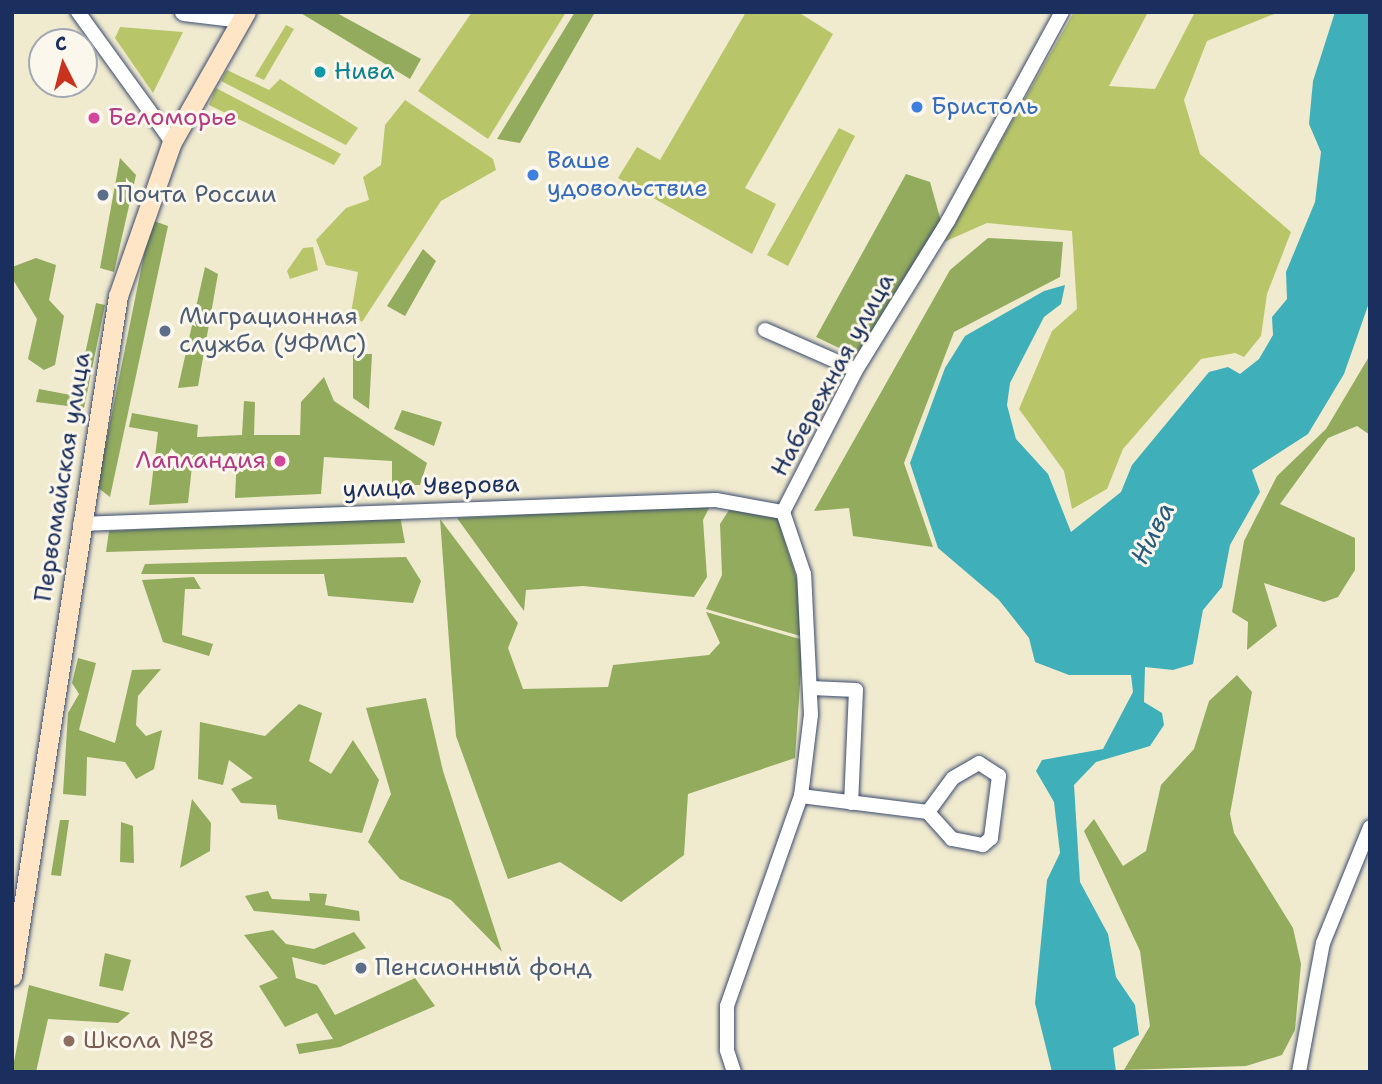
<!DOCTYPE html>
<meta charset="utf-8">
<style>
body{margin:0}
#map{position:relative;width:1382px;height:1084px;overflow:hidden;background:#f0eacf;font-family:"Shantell Sans",sans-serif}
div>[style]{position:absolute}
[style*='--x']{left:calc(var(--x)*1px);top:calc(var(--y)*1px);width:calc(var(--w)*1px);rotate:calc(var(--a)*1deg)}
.green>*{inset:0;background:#b8c669}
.forest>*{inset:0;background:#92ab5d}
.water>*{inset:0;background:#3fafb9}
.roads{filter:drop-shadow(0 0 2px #3b4b6f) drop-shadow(0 0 2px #3b4b6f)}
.minor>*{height:14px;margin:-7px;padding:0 7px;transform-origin:7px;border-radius:7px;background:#fff}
.tertiary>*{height:18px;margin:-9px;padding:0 9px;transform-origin:9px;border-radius:9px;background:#fff}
.secondary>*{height:19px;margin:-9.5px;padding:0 9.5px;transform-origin:9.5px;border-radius:9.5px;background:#fde5c5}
.dots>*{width:19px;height:19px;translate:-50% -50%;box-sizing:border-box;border:4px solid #fbf7ec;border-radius:50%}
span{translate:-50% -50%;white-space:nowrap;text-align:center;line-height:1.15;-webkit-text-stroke:6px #fbf7ec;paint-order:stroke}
.culture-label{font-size:24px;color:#0d838f}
.left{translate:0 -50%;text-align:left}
.shop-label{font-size:24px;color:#366cbe}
.hotel-label{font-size:24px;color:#b23c85}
.right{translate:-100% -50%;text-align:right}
.service-label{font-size:24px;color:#4e5e75}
.street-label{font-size:24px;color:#1b2f5e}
.education-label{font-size:24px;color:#785e54}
.water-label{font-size:26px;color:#285c7e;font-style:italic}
.frame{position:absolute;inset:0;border:14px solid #1b2f5e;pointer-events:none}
.north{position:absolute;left:28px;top:28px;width:70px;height:70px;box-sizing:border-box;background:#fbf7ec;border:2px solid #a1a7b3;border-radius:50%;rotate:354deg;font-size:19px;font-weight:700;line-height:28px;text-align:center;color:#1b2f5e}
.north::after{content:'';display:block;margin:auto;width:24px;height:32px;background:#c8321e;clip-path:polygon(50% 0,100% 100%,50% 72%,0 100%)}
</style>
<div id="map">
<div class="green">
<i style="clip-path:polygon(472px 12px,566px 12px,488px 139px,418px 91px)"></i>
<i style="clip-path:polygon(746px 12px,798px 12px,833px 34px,745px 188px,776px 204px,752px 254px,618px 178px,637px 147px,660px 160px)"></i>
<i style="clip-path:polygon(1074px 12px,1148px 12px,1109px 86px,1155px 89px,1195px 12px,1279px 12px,1207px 41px,1184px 100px,1200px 154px,1291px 232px,1267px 294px,1261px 336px,1244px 357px,1235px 353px,1201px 359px,1123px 449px,1107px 489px,1072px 509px,1064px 471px,1019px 409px,1052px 331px,1077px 309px,1072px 231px,987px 223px,944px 242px)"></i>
<i style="clip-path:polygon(286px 25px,294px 29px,264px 80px,255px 76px)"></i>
<i style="clip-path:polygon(120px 27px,183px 32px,153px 93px,115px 38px)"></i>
<i style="clip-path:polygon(227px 70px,269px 90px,280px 79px,358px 128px,346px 145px,221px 81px)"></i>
<i style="clip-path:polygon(216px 88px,341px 154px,334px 165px,209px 105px)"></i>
<i style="clip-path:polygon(405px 100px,493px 159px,496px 170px,441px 201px,362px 322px,351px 313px,358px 272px,326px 265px,316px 240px,346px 208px,369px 200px,363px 177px,381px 165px,385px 125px)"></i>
<i style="clip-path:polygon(839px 128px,855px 136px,788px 266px,767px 255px)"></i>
<i style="clip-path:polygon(313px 247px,318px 270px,290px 279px,287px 271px,303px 248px)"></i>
</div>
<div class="forest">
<i style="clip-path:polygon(299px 12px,335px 12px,421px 59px,410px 79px)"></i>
<i style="clip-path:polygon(575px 12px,595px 12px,520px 143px,497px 139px)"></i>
<i style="clip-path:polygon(120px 158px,136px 175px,114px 272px,100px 268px)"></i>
<i style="clip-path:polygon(906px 174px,930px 182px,941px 221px,856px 356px,816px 337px)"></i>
<i style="clip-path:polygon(151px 220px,168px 226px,110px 497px,97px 487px)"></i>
<i style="clip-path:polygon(988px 238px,1063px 242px,1060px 277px,954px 332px,904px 463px,933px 547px,853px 536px,849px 508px,814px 511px,950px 270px)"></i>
<i style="clip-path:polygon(423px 249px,436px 261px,405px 316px,387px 306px)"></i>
<i style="clip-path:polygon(36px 258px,56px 265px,49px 300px,64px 316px,55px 365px,44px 370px,28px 359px,37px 319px,12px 278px,12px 267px)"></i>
<i style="clip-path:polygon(205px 267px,218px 274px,198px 386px,178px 388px)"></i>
<i style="clip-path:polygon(96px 303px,105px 305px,84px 408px,36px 402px,39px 389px,76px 396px)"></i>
<i style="clip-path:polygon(353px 354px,372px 354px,369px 409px,353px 398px)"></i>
<i style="clip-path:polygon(1370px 355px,1370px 435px,1357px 426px,1328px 438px,1280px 504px,1355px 538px,1355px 570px,1338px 597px,1324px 602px,1264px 583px,1277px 626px,1247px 650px,1248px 622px,1232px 612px,1244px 541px,1277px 476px,1326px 429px)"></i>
<i style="clip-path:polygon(324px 377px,334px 401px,427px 463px,420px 485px,392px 485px,392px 461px,324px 457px,321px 494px,235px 498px,237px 455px,193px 457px,188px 503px,149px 505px,158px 432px,129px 427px,132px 413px,198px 425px,197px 437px,242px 435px,244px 401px,255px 402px,254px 435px,300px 435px,301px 402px)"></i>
<i style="clip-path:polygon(402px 410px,442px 422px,434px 446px,394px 429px)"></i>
<i style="clip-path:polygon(710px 506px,703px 520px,707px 577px,694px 597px,583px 586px,526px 590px,524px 611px,457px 518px)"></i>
<i style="clip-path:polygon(731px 507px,777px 517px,803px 599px,804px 637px,706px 609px,722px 575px,720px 524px)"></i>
<i style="clip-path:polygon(400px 516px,405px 543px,106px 552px,109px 531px)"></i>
<i style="clip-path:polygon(440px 519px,518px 623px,508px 648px,523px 689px,608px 687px,613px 665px,709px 655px,720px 643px,706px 612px,803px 640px,795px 758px,688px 794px,684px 855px,621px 902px,560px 862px,508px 879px,456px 736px)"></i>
<i style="clip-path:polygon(406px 557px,421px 581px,413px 603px,328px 596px,324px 574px,141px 574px,145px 564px)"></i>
<i style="clip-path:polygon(194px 577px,201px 589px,185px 589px,182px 635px,213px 644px,209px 656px,163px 642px,142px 580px)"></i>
<i style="clip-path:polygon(78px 658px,96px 663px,79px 730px,115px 743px,132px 670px,161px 669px,138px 696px,136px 725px,146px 736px,162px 730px,154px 769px,136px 779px,125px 762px,87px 757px,86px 796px,63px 794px,68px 713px,79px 694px,72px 683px)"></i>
<i style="clip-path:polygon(1237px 675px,1252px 692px,1230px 814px,1234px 833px,1293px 928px,1301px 964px,1295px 1030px,1282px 1055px,1246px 1066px,1124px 1070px,1150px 1026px,1140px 951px,1084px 831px,1094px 819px,1123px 866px,1146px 851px,1161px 785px,1194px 749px,1209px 701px)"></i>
<i style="clip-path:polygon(426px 698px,443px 771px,502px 952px,451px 900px,400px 879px,368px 842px,391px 794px,366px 708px)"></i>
<i style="clip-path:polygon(299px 704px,322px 713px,309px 761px,331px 774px,353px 740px,379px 780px,362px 833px,278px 819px,276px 805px,241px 803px,231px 789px,253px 778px,229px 760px,223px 785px,198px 779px,200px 722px,265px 736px)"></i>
<i style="clip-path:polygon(192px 799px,211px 823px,210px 851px,180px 868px)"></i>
<i style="clip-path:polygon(60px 820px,69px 820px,61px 876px,51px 875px)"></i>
<i style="clip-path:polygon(121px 822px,133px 826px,134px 863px,120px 862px)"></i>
<i style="clip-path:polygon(268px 891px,272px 899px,310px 901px,309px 893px,327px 894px,325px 905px,359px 911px,360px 921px,254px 911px,245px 896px)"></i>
<i style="clip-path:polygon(273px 930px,286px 944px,314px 949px,354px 932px,366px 948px,324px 965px,292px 957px,296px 978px,317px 985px,335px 1015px,415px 978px,435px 1006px,340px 1047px,299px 1054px,296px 1044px,333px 1039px,317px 1013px,285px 1027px,259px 986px,278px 978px,244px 935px)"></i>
<i style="clip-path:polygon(105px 953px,131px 960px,123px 991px,99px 986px)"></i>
<i style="clip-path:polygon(29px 985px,130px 1013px,118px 1023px,48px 1019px,36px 1072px,12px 1072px)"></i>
</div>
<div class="water">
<i style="clip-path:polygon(1335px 12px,1370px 12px,1370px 300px,1344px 374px,1308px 434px,1252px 470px,1260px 492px,1230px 545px,1222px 587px,1203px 610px,1193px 664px,1173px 670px,1145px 667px,1144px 702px,1162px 713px,1164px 725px,1150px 746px,1096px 762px,1074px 785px,1080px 882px,1108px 934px,1116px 977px,1135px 1005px,1139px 1035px,1113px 1048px,1116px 1072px,1052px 1072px,1035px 1003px,1047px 880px,1060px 853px,1054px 802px,1036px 771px,1042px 760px,1103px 749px,1133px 692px,1131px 675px,1069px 675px,1035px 662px,1029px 638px,999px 600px,938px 548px,910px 463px,945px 368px,965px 336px,1044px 291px,1065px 285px,1061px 304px,1044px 317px,1010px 383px,1007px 405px,1016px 439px,1048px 474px,1071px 532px,1121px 492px,1132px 465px,1209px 372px,1228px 367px,1240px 374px,1259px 359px,1273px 335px,1272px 317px,1287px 299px,1286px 272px,1315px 202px,1321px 152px,1309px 124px,1313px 81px)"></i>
</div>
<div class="roads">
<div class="minor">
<i style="--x:78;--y:12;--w:160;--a:54.1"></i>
<i style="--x:765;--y:330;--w:99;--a:23.7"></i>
<i style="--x:80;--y:524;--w:636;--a:-2.16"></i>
<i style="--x:716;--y:500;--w:68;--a:10.2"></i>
<i style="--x:811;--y:688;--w:45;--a:2.5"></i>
<i style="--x:856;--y:690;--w:113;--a:92.5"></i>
<i style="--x:801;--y:796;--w:128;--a:7.2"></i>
<i style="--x:928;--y:812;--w:42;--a:-53.7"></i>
<i style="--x:953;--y:778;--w:30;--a:-30"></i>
<i style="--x:979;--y:763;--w:24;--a:33"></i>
<i style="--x:999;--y:776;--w:63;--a:97.4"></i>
<i style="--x:991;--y:838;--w:11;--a:139"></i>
<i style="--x:983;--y:845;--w:32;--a:-169"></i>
<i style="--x:952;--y:839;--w:36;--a:-132"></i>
<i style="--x:734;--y:1072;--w:23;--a:-108"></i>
<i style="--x:727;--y:1050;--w:44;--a:-90"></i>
<i style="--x:727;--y:1006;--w:223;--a:-70.6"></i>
<i style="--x:801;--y:796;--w:82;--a:-83"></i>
<i style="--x:811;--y:715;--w:141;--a:-92.8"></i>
<i style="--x:804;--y:574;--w:65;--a:-108.7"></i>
<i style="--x:783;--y:512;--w:160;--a:-62.8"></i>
<i style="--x:856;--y:370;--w:175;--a:-58.3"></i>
<i style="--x:948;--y:221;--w:238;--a:-61.4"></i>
<i style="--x:1299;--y:1072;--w:131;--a:-79.5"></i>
<i style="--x:1323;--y:943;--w:125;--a:-67.9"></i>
</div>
<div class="tertiary">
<i style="--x:184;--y:12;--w:59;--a:6.8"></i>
</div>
<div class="secondary">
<i style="--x:12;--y:976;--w:688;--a:-81.14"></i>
<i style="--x:118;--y:296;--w:163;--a:-70.7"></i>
<i style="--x:172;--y:142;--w:150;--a:-60.4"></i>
</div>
</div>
<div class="dots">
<i style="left:320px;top:72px;background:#0f9aa8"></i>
<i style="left:917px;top:107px;background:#3f7fe0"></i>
<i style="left:94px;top:118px;background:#d1479c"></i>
<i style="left:533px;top:175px;background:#3f7fe0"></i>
<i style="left:103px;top:195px;background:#5c6f8a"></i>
<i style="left:165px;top:331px;background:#5c6f8a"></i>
<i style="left:280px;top:461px;background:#d1479c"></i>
<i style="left:361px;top:968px;background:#5c6f8a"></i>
<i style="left:69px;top:1041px;background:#8d6e63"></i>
</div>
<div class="culture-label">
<span class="left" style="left:334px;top:72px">Нива</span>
</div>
<div class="shop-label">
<span class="left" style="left:931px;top:107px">Бристоль</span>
<span class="left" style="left:547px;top:175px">Ваше<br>удовольствие</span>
</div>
<div class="hotel-label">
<span class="left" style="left:108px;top:118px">Беломорье</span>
<span class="right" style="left:266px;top:461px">Лапландия</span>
</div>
<div class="service-label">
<span class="left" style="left:117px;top:195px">Почта России</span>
<span class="left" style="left:179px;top:331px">Миграционная<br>служба (УФМС)</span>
<span class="left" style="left:375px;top:968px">Пенсионный фонд</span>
</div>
<div class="street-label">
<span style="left:833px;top:375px;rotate:-61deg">Набережная улица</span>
<span style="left:63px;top:477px;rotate:-81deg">Первомайская улица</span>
<span style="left:431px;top:487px;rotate:-2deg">улица Уверова</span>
</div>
<div class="education-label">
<span class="left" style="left:83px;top:1041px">Школа №8</span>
</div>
<div class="water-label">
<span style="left:1152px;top:533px;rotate:-63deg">Нива</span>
</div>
<div class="frame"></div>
<div class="north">С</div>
</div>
